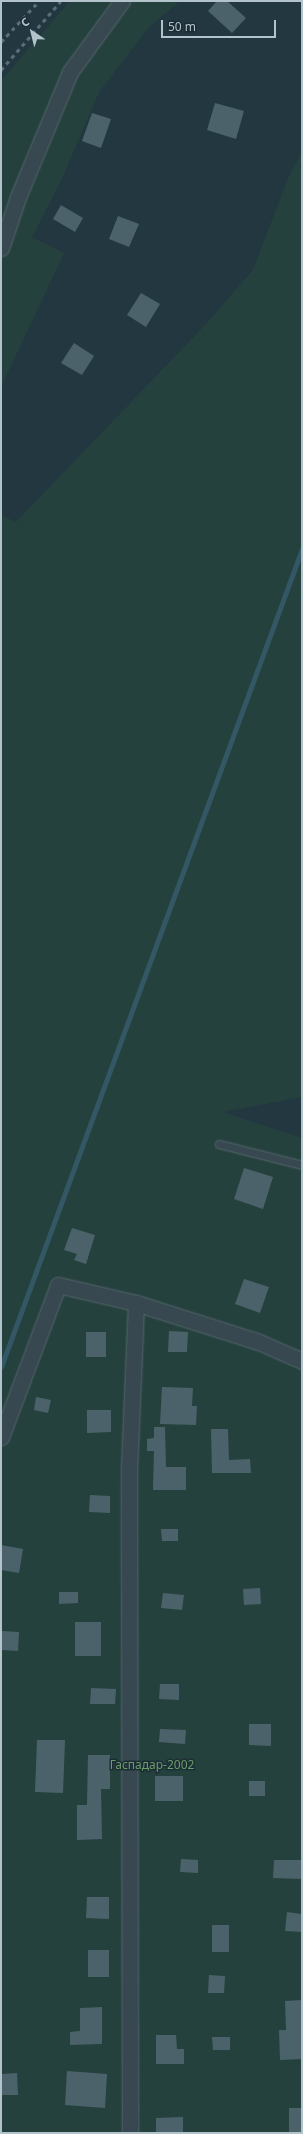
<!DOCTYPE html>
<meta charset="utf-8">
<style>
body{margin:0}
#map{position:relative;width:303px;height:2134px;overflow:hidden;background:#233740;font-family:"Noto Sans",sans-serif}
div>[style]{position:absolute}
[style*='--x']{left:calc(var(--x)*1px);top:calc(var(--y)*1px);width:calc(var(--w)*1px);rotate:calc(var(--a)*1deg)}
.green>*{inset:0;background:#25413d}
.stream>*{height:4.5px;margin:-2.25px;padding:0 2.25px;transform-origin:2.25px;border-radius:2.25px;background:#345766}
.building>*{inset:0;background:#4c626b}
.roads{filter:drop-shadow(0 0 1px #55666e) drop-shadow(0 0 1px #55666e)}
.lane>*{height:7px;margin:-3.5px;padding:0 3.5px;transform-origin:3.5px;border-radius:3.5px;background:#374850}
.street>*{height:15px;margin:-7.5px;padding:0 7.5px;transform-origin:7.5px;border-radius:7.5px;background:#374850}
.rail>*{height:3px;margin-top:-1.5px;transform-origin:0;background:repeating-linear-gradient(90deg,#596e77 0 4px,transparent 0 8px)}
span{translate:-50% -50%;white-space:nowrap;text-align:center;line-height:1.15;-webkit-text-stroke:3px #1c2d35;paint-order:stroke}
.park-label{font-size:12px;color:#6b9d69}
.frame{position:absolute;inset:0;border:2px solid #b3c3cb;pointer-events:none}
.north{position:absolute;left:12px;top:12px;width:40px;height:40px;-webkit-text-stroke:3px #1c2d35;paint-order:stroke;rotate:325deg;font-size:11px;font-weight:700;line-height:16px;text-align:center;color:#b3c3cb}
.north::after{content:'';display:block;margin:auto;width:14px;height:18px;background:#b3c3cb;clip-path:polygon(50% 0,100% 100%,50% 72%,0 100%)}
.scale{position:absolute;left:161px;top:20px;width:115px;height:18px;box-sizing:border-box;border:2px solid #b3c3cb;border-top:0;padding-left:5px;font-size:12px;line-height:14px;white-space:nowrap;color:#b3c3cb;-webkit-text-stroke:3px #1c2d35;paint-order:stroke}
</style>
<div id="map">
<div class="green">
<i style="clip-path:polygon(70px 1px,180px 1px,148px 28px,99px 92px,61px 181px,32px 237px,64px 253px,1px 387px,1px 81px)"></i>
<i style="clip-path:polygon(302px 152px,302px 1097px,222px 1112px,302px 1138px,302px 2133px,1px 2133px,1px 515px,16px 522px,208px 322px,253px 270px,289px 176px)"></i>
</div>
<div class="stream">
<i style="--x:1;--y:1367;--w:872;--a:-69.8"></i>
</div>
<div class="building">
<i style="clip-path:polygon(217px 1px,227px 1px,246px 18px,232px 33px,208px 11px)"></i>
<i style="clip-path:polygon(215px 103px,244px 111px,236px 139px,207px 130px)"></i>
<i style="clip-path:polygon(92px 113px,111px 119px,101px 148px,82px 141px)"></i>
<i style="clip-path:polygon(61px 205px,83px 218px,75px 232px,53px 219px)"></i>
<i style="clip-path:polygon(118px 216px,139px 224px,129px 247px,109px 239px)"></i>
<i style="clip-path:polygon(141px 293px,160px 304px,146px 327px,127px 315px)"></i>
<i style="clip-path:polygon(74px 343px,94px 356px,82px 375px,61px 363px)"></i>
<i style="clip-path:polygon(244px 1168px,273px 1177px,263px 1209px,234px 1199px)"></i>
<i style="clip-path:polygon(72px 1228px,95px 1235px,86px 1264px,74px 1260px,77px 1254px,64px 1250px)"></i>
<i style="clip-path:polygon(244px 1279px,269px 1287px,260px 1313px,235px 1304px)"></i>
<i style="clip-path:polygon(169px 1331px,188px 1332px,187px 1352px,168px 1352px)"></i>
<i style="clip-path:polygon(86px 1332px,106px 1332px,106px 1357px,86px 1357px)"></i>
<i style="clip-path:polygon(162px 1387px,193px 1388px,192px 1406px,197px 1406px,196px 1425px,160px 1424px)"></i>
<i style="clip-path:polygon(36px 1397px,51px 1400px,48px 1413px,34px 1410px)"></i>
<i style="clip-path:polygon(87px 1410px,111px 1410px,111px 1432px,87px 1433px)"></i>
<i style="clip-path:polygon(154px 1427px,165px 1427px,166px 1467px,186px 1467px,186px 1490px,153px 1490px,154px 1451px,147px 1451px,147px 1439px,154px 1438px)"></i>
<i style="clip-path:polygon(211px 1429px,228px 1429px,229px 1460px,250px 1459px,251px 1473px,212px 1473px)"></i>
<i style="clip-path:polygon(90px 1495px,110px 1496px,110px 1513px,89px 1512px)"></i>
<i style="clip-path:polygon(161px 1529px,178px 1529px,178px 1541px,162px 1541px)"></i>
<i style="clip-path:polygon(1px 1545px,23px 1549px,19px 1573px,1px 1570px)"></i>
<i style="clip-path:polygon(260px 1588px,261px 1604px,244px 1605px,243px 1589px)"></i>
<i style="clip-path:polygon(59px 1592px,78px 1592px,78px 1603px,59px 1604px)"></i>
<i style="clip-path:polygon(163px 1593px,184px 1595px,182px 1610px,161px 1608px)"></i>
<i style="clip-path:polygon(75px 1622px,101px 1622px,101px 1656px,75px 1656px)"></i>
<i style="clip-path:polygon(2px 1631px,19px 1632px,18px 1651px,1px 1650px)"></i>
<i style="clip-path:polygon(160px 1684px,179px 1684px,179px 1700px,159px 1699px)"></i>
<i style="clip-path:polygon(91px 1688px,116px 1689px,115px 1704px,90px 1704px)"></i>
<i style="clip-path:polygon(249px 1724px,271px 1724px,271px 1746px,249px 1745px)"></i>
<i style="clip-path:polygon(160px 1729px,186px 1730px,185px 1744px,159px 1742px)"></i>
<i style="clip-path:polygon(37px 1740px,65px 1740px,63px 1793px,35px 1792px)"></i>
<i style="clip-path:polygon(88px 1755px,110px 1755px,110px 1789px,101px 1789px,102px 1839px,77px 1840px,77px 1805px,87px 1805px)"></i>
<i style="clip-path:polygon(155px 1776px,183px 1776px,183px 1801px,155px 1801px)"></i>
<i style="clip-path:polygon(249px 1781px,265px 1781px,265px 1796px,249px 1796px)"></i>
<i style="clip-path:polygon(181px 1859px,198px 1860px,198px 1873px,180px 1872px)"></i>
<i style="clip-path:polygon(274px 1860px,302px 1860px,302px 1879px,273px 1878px)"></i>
<i style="clip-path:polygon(87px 1897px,109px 1897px,109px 1919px,86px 1918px)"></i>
<i style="clip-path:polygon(287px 1912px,302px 1914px,302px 1932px,285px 1931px)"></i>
<i style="clip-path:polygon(212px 1925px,229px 1925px,229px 1952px,212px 1952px)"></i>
<i style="clip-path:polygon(88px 1950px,109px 1950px,109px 1977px,88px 1977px)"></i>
<i style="clip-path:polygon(209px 1975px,225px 1976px,224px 1993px,208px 1993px)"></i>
<i style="clip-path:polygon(302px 2000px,302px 2059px,280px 2060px,279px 2030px,286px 2030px,285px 2001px)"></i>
<i style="clip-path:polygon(102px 2007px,102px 2044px,70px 2045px,70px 2032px,80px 2031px,80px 2008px)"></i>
<i style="clip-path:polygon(156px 2035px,176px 2035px,177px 2049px,184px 2049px,184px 2064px,156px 2064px)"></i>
<i style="clip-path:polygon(212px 2037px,230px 2037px,230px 2050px,213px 2050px)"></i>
<i style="clip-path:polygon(67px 2071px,107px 2074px,105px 2108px,65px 2105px)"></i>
<i style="clip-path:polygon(17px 2073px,18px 2095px,1px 2095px,1px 2074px)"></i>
<i style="clip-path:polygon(289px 2108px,302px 2108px,302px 2133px,289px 2133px)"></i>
<i style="clip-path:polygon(183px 2117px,183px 2133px,156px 2133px,156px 2118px)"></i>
</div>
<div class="roads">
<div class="lane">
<i style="--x:219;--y:1144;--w:86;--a:14.2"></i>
</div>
<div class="street">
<i style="--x:1;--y:248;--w:54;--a:-71.6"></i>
<i style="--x:18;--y:197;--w:135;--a:-67.4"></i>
<i style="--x:70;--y:72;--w:88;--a:-53.8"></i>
<i style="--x:1;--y:1437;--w:162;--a:-69.4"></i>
<i style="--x:58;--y:1285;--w:80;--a:13"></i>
<i style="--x:136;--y:1303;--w:129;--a:17.6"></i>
<i style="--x:259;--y:1342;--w:47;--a:23.8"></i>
<i style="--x:130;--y:2133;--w:663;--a:-90.09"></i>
<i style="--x:129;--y:1470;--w:167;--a:-87.6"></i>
</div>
</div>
<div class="rail">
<i style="--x:1;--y:42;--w:56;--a:-47.2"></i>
<i style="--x:1;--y:70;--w:91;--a:-49"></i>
</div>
<div class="park-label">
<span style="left:152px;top:1765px">Гаспадар-2002</span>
</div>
<div class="frame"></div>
<div class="north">С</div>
<div class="scale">50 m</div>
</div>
